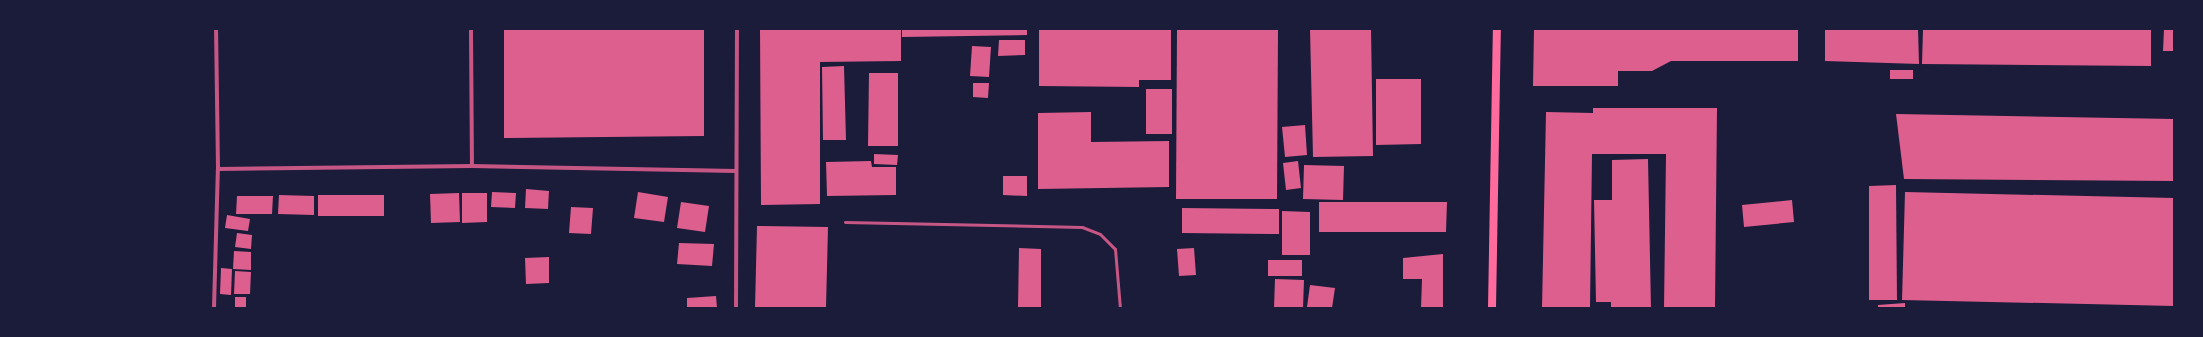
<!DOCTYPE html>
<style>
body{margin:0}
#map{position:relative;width:2203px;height:337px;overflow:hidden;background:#1b1b3a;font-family:"Varela Round",sans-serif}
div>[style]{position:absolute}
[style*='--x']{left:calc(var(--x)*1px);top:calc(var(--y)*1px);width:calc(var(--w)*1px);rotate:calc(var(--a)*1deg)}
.building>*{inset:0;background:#dd5f8e}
.service>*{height:3px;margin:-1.5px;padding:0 1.5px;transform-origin:1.5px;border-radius:1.5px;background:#c65784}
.minor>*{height:4px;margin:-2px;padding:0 2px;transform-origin:2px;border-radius:2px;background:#c65784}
.secondary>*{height:8px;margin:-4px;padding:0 4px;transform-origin:4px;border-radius:4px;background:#ff6b9d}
span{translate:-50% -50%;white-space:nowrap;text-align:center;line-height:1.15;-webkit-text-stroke:3.5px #1b1b3a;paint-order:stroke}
.frame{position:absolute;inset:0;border:30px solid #1b1b3a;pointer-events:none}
</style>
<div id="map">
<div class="building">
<i style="clip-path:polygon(504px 29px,704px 29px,704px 136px,504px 138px)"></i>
<i style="clip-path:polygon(760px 29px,901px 29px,901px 61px,820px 62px,820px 204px,761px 205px)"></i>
<i style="clip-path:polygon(902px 29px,1027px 29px,1027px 35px,902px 37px)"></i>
<i style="clip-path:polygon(1039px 29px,1171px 29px,1171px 80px,1139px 80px,1139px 87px,1039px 86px)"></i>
<i style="clip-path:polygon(1177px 29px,1278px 29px,1277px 199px,1176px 199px)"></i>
<i style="clip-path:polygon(1310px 29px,1371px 29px,1373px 156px,1313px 157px)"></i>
<i style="clip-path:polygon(1534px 29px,1798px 29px,1798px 61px,1671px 61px,1652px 71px,1618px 71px,1618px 86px,1533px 86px)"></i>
<i style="clip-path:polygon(1825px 29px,1918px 29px,1919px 64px,1825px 61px)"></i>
<i style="clip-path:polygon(1923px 29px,2151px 29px,2151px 66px,1922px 64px)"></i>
<i style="clip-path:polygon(2164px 29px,2174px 29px,2174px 51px,2163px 51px)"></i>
<i style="clip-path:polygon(999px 40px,1025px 40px,1025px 55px,998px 56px)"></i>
<i style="clip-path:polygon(972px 46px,991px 47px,989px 77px,970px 76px)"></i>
<i style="clip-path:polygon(844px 66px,846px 140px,823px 140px,822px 67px)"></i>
<i style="clip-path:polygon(1890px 70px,1913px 70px,1913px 79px,1890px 79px)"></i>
<i style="clip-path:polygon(869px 73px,898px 73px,898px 146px,868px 146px)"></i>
<i style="clip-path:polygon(1376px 79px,1421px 79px,1421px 144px,1376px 145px)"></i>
<i style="clip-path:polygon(973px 83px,989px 83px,988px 98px,973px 97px)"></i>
<i style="clip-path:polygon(1146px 89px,1172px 89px,1172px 134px,1146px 134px)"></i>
<i style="clip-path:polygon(1593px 108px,1717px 108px,1715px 308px,1664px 308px,1666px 154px,1592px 154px,1590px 308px,1542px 308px,1546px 112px,1593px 113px)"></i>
<i style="clip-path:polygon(1091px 112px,1091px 142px,1169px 141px,1169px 187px,1038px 189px,1038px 113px)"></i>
<i style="clip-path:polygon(1896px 114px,2174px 119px,2174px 181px,1904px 179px)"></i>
<i style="clip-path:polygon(1305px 125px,1307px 155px,1285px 157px,1282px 127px)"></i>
<i style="clip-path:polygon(874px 154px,898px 155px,897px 165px,874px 164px)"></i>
<i style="clip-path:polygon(1648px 159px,1651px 308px,1611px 308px,1611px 302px,1596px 302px,1594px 200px,1612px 200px,1612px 160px)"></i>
<i style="clip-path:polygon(871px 161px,872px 167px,896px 167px,896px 195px,827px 196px,826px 162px)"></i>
<i style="clip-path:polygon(1298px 161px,1301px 188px,1286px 190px,1283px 163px)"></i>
<i style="clip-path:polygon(1304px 165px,1344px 166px,1343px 200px,1303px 199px)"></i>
<i style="clip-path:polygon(1003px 176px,1027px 176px,1027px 196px,1003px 195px)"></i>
<i style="clip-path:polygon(1896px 185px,1897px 300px,1869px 300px,1869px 186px)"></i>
<i style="clip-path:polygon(526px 189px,549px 191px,548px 209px,525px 208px)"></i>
<i style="clip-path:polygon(492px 192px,516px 193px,515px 208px,491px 207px)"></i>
<i style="clip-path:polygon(638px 192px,668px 197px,664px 222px,634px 218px)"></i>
<i style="clip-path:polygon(1905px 192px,2174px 198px,2174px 306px,1902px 300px)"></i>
<i style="clip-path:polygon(459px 193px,460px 222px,431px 223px,430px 194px)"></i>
<i style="clip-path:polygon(462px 193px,487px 193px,487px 222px,462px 223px)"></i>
<i style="clip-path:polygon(279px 195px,314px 196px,314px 215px,278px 214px)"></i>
<i style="clip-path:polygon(318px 195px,384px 195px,384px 216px,318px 216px)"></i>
<i style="clip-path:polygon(237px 196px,273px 196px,272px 214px,236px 214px)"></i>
<i style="clip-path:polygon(1792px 200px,1794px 222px,1744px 227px,1742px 205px)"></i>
<i style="clip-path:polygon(681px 202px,709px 206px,705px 232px,677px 228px)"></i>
<i style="clip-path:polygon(1319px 202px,1447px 202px,1446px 232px,1319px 232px)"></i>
<i style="clip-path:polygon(571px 207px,593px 208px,591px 234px,569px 233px)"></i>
<i style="clip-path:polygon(1182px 208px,1279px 209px,1279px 234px,1182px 233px)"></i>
<i style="clip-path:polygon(1282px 211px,1310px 212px,1310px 255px,1282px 255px)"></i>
<i style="clip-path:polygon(227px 215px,250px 219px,248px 231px,225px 228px)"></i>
<i style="clip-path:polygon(757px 226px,828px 227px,826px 308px,755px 308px)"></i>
<i style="clip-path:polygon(237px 233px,252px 235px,251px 249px,235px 247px)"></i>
<i style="clip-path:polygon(679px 243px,714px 244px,712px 266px,677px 264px)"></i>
<i style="clip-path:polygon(1019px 248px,1041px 249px,1041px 308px,1018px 308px)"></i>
<i style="clip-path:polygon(1194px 248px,1196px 275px,1179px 276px,1177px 249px)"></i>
<i style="clip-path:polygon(234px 251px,251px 252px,251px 270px,233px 269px)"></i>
<i style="clip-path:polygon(1443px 254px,1443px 308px,1421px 308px,1422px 279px,1403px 279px,1403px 258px)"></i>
<i style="clip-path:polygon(549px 257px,549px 283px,526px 284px,525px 258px)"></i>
<i style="clip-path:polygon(1268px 260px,1302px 260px,1302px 276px,1268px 276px)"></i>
<i style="clip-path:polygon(221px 268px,232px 269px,231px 295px,220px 294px)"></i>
<i style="clip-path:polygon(235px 271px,251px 272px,250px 294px,234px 294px)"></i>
<i style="clip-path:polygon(1275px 279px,1304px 280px,1303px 308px,1274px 308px)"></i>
<i style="clip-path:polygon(1310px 285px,1335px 288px,1332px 308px,1307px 307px)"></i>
<i style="clip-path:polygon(716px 296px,717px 308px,687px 308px,687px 298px)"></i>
<i style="clip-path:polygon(235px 297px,246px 297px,246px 308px,235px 308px)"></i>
<i style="clip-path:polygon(1905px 303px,1905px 308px,1878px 308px,1878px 305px)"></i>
</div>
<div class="service">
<i style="--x:845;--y:222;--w:237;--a:1.2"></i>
<i style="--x:1082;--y:227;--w:19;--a:21"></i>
<i style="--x:1100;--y:234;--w:21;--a:45"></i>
<i style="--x:1115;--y:249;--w:59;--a:85.2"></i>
</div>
<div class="minor">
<i style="--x:471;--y:29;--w:137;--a:89.6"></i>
<i style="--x:218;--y:169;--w:254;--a:-0.7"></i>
<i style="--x:472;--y:166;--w:264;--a:1.1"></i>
<i style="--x:214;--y:308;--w:139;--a:-88.4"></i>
<i style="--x:218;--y:169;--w:140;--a:-90.8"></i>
<i style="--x:736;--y:308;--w:279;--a:-89.8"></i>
</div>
<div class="secondary">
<i style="--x:1492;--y:308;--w:279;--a:-89"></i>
</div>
<div class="frame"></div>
</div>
